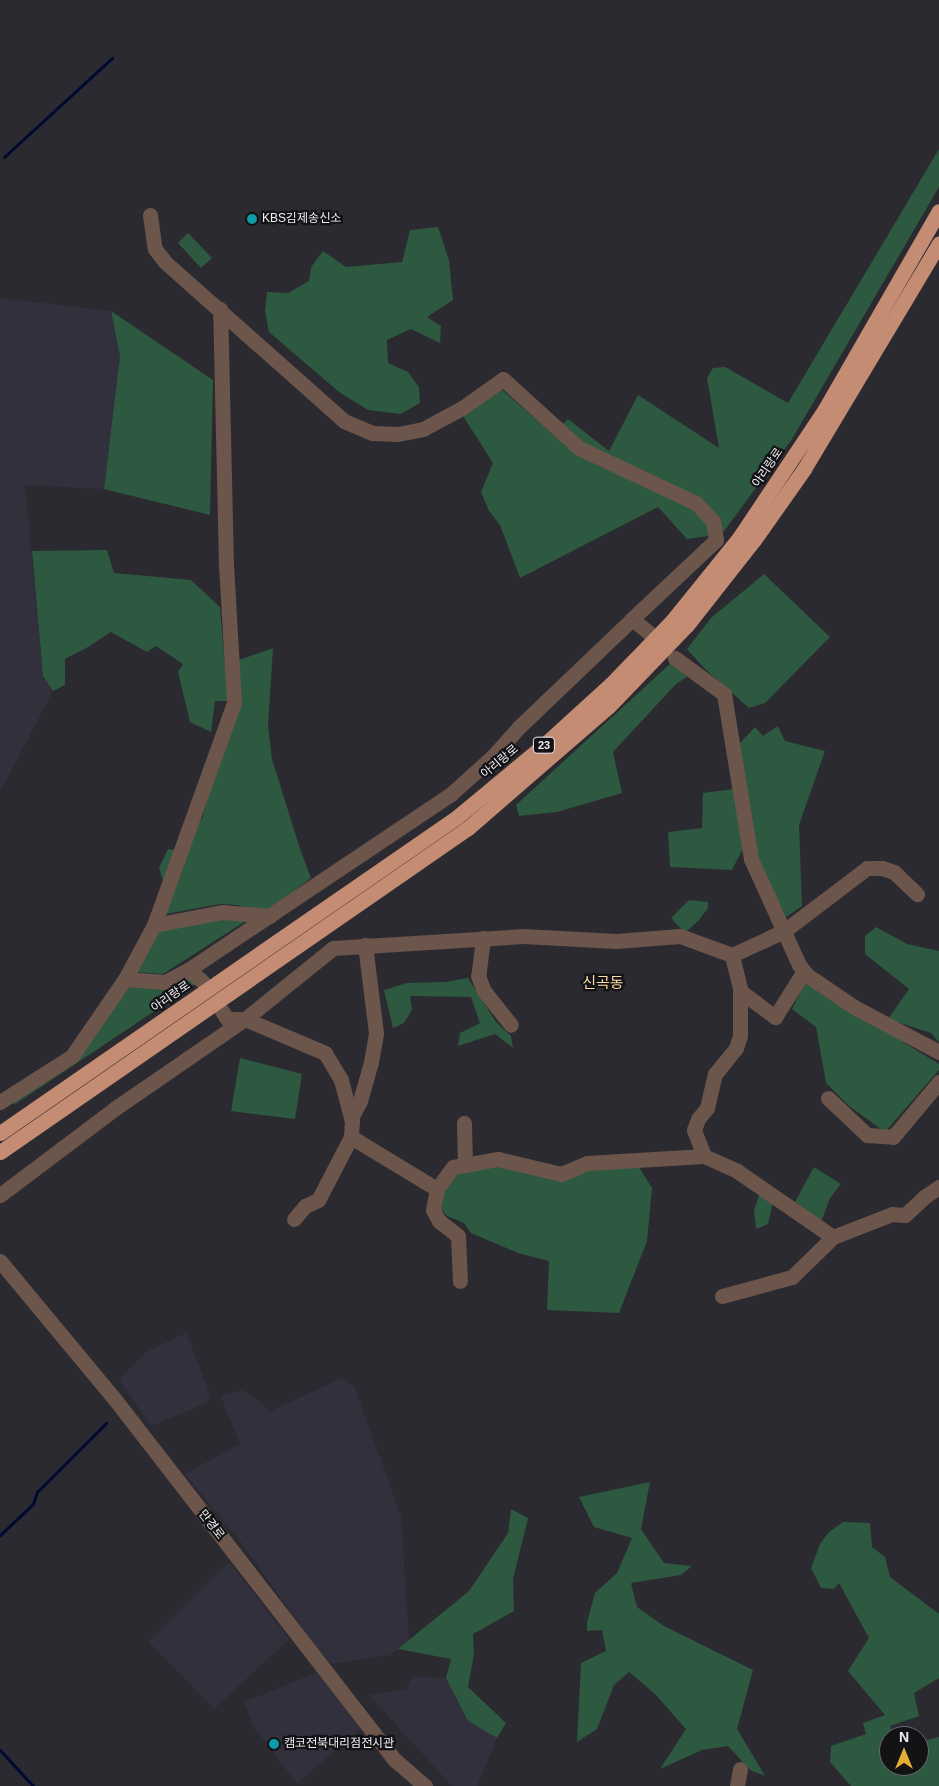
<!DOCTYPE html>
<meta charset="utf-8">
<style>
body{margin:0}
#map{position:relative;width:939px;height:1786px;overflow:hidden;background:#2b2a31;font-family:Helvetica,"Noto Sans KR",sans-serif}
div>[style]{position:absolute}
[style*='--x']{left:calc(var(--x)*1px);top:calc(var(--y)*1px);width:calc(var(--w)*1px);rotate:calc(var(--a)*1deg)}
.built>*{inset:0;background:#33303d}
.green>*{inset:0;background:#2c593f}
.stream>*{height:3px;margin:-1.5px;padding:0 1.5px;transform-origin:1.5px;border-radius:1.5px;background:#000a30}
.minor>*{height:15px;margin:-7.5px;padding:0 7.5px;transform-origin:7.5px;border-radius:7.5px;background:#6c554b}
.highway>*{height:15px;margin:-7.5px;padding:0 7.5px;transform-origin:7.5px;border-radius:7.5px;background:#c58c74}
.dots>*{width:14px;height:14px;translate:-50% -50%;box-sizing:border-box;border:2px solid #131316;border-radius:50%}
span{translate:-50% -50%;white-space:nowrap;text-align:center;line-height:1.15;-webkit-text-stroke:4.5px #131316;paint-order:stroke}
.shield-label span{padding:1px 4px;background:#131316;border:1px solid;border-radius:4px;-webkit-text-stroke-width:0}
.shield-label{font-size:11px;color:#efeef3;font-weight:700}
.poi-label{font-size:12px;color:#efeef3}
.left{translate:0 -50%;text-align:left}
.street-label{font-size:12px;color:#efeef3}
.quarter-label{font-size:15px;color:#fcdca4}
.north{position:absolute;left:879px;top:1726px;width:50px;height:50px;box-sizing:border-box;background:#131316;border:1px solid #6b6b6e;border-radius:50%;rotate:0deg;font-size:14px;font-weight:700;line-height:20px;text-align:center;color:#efeef3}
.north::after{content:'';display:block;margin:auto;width:18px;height:22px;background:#e5ad35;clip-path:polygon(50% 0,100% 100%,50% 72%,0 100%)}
</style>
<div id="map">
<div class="built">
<i style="clip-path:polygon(0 298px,111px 311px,120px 356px,104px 489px,25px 485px,43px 676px,53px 691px,0 792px)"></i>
<i style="clip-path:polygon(186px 1333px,210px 1394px,206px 1403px,151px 1426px,119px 1379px,146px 1352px)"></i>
<i style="clip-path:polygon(342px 1378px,354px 1386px,401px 1516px,409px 1640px,391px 1655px,331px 1664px,317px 1649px,241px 1542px,185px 1474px,240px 1444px,220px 1395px,243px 1390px,271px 1411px)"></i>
<i style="clip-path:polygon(229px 1562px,289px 1639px,214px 1709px,149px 1642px)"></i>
<i style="clip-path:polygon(318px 1672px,361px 1728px,297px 1784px,253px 1725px,244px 1702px)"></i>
<i style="clip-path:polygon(412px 1677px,446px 1678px,468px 1721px,497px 1738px,477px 1786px,452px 1786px,369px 1695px,406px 1689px)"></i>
</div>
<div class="green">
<i style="clip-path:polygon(939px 149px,939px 187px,792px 439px,722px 534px,687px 539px,658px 507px,520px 578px,500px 525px,489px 511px,481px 492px,493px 463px,463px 416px,501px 389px,553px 434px,568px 419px,609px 451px,638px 395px,719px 448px,707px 378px,713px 368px,725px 367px,788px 403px)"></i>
<i style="clip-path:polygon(438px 227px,449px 260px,453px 300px,427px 317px,441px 326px,440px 343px,411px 329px,387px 340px,388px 363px,408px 372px,419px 387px,420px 403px,401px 414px,368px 410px,339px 392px,269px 332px,265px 311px,267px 292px,288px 293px,309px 281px,311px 267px,323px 251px,346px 267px,402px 262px,410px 230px)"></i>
<i style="clip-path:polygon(188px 233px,212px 258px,201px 268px,178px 243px)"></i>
<i style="clip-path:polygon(111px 311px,213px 380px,210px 515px,104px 489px,120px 356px)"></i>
<i style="clip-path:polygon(107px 550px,114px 573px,191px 580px,220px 607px,228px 701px,215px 701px,211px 732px,190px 722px,178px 672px,183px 664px,156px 646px,147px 652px,111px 632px,88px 647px,65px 659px,65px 685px,53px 691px,43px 676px,32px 551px)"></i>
<i style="clip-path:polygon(764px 574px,830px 637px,765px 703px,749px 708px,704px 668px,687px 649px,711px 618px)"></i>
<i style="clip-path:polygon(273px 648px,268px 726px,272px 759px,300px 849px,311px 878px,267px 912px,237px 905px,220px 904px,166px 914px,169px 900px,159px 868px,168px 849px,183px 851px,203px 816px,239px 660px)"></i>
<i style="clip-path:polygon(671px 663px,687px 677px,676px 684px,613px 752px,622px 793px,557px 812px,519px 816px,516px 805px)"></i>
<i style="clip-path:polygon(778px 726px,785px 741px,825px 751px,799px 825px,802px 906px,786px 917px,756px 857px,739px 744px,755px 727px,763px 736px)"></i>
<i style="clip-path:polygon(734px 789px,745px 844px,732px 870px,670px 867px,668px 832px,702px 828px,703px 793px)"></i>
<i style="clip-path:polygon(689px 900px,708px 902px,708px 908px,699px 920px,685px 933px,671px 918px)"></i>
<i style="clip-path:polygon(249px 919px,163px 974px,136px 972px,160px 930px,216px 920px)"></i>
<i style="clip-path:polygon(876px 927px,907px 944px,939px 951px,939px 1042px,931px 1033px,888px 1019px,909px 989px,865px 954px,865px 936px)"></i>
<i style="clip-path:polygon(189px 976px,198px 982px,14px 1105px,15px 1098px,80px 1053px,92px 1041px,126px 984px)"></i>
<i style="clip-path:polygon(468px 978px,496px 1022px,511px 1036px,513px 1048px,495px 1034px,458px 1046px,460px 1033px,480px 1023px,471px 997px,410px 996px,412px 1010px,404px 1023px,393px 1028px,384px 990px,407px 983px,445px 982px)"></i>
<i style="clip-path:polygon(805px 982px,939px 1064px,939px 1070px,885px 1132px,849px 1106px,826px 1083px,816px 1027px,792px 1009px)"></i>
<i style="clip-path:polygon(240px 1058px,302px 1074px,295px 1119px,231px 1111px)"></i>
<i style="clip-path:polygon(493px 1164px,558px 1177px,608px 1167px,639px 1167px,652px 1188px,647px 1241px,619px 1313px,547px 1310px,549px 1261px,518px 1253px,471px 1233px,464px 1223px,447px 1216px,437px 1203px,461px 1170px)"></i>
<i style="clip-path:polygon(814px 1167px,841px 1184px,830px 1198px,821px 1222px,795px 1202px)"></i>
<i style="clip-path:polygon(760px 1193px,773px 1202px,768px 1224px,756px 1229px,754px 1210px)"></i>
<i style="clip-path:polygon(650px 1482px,641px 1529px,664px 1563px,692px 1566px,681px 1575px,631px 1583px,637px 1607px,664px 1626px,753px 1670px,737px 1729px,765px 1776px,750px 1770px,728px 1746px,702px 1750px,660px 1769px,686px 1729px,655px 1694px,629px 1672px,614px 1685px,597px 1729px,577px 1742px,581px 1663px,606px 1651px,602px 1630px,587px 1631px,587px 1622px,595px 1593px,617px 1573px,632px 1538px,594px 1527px,579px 1497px)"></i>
<i style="clip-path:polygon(511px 1509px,528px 1518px,513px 1579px,514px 1611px,473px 1634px,474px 1654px,468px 1687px,506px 1723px,497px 1738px,468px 1721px,446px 1678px,451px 1659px,398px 1649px,469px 1591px,508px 1533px)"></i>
<i style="clip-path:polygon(843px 1522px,870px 1523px,872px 1547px,885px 1557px,890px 1577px,939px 1614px,939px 1678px,914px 1693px,919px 1716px,890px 1726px,894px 1736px,889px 1736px,889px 1766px,919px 1766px,919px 1742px,939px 1737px,939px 1786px,851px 1786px,830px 1762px,831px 1746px,866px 1734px,863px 1723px,885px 1715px,848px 1671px,869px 1638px,839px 1583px,834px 1589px,821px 1588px,811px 1568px,820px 1544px,828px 1533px)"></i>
</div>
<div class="stream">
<i style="--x:4;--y:157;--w:147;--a:-42.5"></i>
<i style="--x:0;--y:1535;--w:45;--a:-43.2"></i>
<i style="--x:33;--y:1504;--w:13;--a:-72"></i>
<i style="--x:37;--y:1492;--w:98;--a:-45"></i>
<i style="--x:0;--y:1750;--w:49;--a:47.5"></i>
</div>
<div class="minor">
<i style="--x:150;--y:215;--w:34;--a:82"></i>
<i style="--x:155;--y:249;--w:16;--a:52"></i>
<i style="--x:165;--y:262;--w:239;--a:41.6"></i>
<i style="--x:344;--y:421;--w:30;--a:23"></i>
<i style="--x:372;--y:433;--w:26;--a:2"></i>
<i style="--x:398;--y:434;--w:25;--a:-11"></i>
<i style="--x:423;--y:429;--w:44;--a:-28.3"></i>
<i style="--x:462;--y:408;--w:50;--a:-35.3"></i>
<i style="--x:503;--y:379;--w:103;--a:42.2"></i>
<i style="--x:579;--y:448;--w:129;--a:25.2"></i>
<i style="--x:696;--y:503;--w:25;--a:47"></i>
<i style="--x:713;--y:521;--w:19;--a:81"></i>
<i style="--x:716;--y:540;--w:115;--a:136.8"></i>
<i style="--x:632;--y:619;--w:22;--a:39"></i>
<i style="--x:675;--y:658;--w:61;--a:36.3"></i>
<i style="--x:724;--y:694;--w:167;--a:80.7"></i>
<i style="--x:751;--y:859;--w:116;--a:65.6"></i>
<i style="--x:799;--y:965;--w:13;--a:51"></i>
<i style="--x:807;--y:975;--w:57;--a:34.2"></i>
<i style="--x:854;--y:1007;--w:96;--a:27.9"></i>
<i style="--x:154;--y:925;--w:69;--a:-10.8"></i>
<i style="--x:222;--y:912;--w:48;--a:4.8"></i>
<i style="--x:483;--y:938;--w:38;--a:97"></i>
<i style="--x:478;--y:976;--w:16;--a:68"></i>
<i style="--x:484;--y:991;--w:43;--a:51.5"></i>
<i style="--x:188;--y:970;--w:316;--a:-33.8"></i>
<i style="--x:451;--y:794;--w:57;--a:-42.1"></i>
<i style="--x:493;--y:756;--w:38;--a:-48"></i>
<i style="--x:518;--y:728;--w:158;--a:-43.7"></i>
<i style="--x:125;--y:979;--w:40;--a:4.3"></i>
<i style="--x:165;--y:982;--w:26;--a:-28"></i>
<i style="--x:188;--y:970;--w:18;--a:38"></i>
<i style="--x:740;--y:991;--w:44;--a:36.6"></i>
<i style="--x:775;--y:1017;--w:54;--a:-57.8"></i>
<i style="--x:222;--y:1011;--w:9;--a:58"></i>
<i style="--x:227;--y:1019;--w:18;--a:0"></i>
<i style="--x:245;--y:1019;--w:87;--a:23"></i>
<i style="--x:325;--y:1053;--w:31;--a:59"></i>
<i style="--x:341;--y:1080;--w:42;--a:75"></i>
<i style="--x:352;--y:1121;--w:16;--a:94"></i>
<i style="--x:351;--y:1137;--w:71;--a:117.6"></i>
<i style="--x:318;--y:1200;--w:14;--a:155"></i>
<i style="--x:305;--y:1206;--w:17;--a:130"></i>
<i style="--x:828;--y:1098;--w:54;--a:43.5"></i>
<i style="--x:867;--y:1135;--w:26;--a:4"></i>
<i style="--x:893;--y:1137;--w:72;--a:-50.1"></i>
<i style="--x:0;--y:1102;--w:85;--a:-32.6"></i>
<i style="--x:72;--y:1056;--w:93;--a:-55.5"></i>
<i style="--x:125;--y:979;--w:61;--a:-61.8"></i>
<i style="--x:154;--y:925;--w:236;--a:-70.2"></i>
<i style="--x:234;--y:703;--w:137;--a:-93.3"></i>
<i style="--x:226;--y:566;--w:257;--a:-91.3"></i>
<i style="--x:351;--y:1118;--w:19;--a:-62"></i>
<i style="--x:360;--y:1101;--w:41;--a:-74.2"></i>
<i style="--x:371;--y:1062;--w:29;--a:-80"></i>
<i style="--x:376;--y:1033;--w:89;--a:-97.1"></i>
<i style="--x:464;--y:1123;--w:42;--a:88.6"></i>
<i style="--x:351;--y:1137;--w:100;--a:31.2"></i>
<i style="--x:437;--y:1189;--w:27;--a:-54"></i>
<i style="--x:453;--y:1167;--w:46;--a:-10.1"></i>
<i style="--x:498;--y:1159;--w:65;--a:13.4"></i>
<i style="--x:561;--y:1174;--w:28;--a:-23"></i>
<i style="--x:587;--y:1163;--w:117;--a:-3.4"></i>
<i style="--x:704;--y:1156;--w:36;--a:24"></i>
<i style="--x:737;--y:1171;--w:116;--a:34.5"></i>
<i style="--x:833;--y:1237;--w:63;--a:-21.3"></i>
<i style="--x:892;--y:1214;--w:13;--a:4"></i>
<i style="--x:905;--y:1215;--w:26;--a:-43"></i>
<i style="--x:924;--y:1197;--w:18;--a:-34"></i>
<i style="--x:704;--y:1156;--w:28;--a:-111"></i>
<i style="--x:694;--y:1130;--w:12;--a:-70"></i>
<i style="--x:698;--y:1119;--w:14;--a:-51"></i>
<i style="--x:707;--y:1108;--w:35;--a:-77"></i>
<i style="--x:715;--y:1074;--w:33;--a:-51"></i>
<i style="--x:736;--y:1048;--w:13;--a:-72"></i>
<i style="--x:740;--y:1036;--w:48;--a:-90"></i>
<i style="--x:740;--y:988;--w:34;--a:-104"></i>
<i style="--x:437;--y:1189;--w:21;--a:101"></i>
<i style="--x:433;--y:1210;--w:13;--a:61"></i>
<i style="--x:439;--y:1221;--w:24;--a:38"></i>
<i style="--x:458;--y:1236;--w:45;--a:87.5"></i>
<i style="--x:0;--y:1195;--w:143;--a:-37"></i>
<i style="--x:114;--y:1109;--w:159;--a:-34.5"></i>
<i style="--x:245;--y:1019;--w:113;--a:-38.9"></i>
<i style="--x:333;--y:948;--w:190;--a:-3.6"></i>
<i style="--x:523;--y:936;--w:93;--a:3.1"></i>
<i style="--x:616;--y:941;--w:64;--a:-4.5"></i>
<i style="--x:680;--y:936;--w:55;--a:20.1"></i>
<i style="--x:732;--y:955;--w:57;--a:-24.8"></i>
<i style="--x:784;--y:931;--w:104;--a:-37.2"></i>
<i style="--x:867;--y:868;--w:15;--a:0"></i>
<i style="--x:882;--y:868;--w:13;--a:18"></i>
<i style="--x:894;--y:872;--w:32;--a:44"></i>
<i style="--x:0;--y:1261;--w:177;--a:50.3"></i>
<i style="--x:113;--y:1397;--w:460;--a:52.2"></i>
<i style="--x:395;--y:1760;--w:40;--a:41"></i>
<i style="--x:722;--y:1296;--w:73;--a:-15.2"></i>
<i style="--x:792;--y:1277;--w:57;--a:-44.3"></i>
<i style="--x:737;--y:1786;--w:17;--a:-80"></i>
</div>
<div class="highway">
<i style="--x:0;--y:1133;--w:556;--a:-34.66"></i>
<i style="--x:457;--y:817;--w:114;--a:-39.7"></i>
<i style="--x:545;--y:744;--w:89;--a:-42.3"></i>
<i style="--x:611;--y:684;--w:88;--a:-45.9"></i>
<i style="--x:672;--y:621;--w:107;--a:-51.1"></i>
<i style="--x:739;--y:538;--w:155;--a:-56.3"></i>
<i style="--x:825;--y:409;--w:228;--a:-60.1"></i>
<i style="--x:0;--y:1152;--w:569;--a:-34.7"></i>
<i style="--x:468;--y:828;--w:186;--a:-40.9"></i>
<i style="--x:609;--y:706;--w:112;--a:-46.1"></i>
<i style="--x:687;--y:625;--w:108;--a:-51.8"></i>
<i style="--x:754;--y:540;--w:87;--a:-54.8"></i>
<i style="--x:804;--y:469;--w:263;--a:-59.1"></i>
</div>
<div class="dots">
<i style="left:252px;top:219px;background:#0f9aa8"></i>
<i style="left:274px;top:1744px;background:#0f9aa8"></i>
</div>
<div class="shield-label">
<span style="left:544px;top:745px">23</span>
</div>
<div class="poi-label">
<span class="left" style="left:262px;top:219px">KBS김제송신소</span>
<span class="left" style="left:284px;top:1744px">캠코전북대리점전시관</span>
</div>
<div class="street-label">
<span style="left:768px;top:468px;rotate:-56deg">아리랑로</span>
<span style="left:500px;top:762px;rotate:-40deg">아리랑로</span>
<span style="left:171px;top:997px;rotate:-35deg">아리랑로</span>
<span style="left:211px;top:1525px;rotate:52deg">만경로</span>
</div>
<div class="quarter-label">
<span style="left:603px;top:983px">신곡동</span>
</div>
<div class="north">N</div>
</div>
